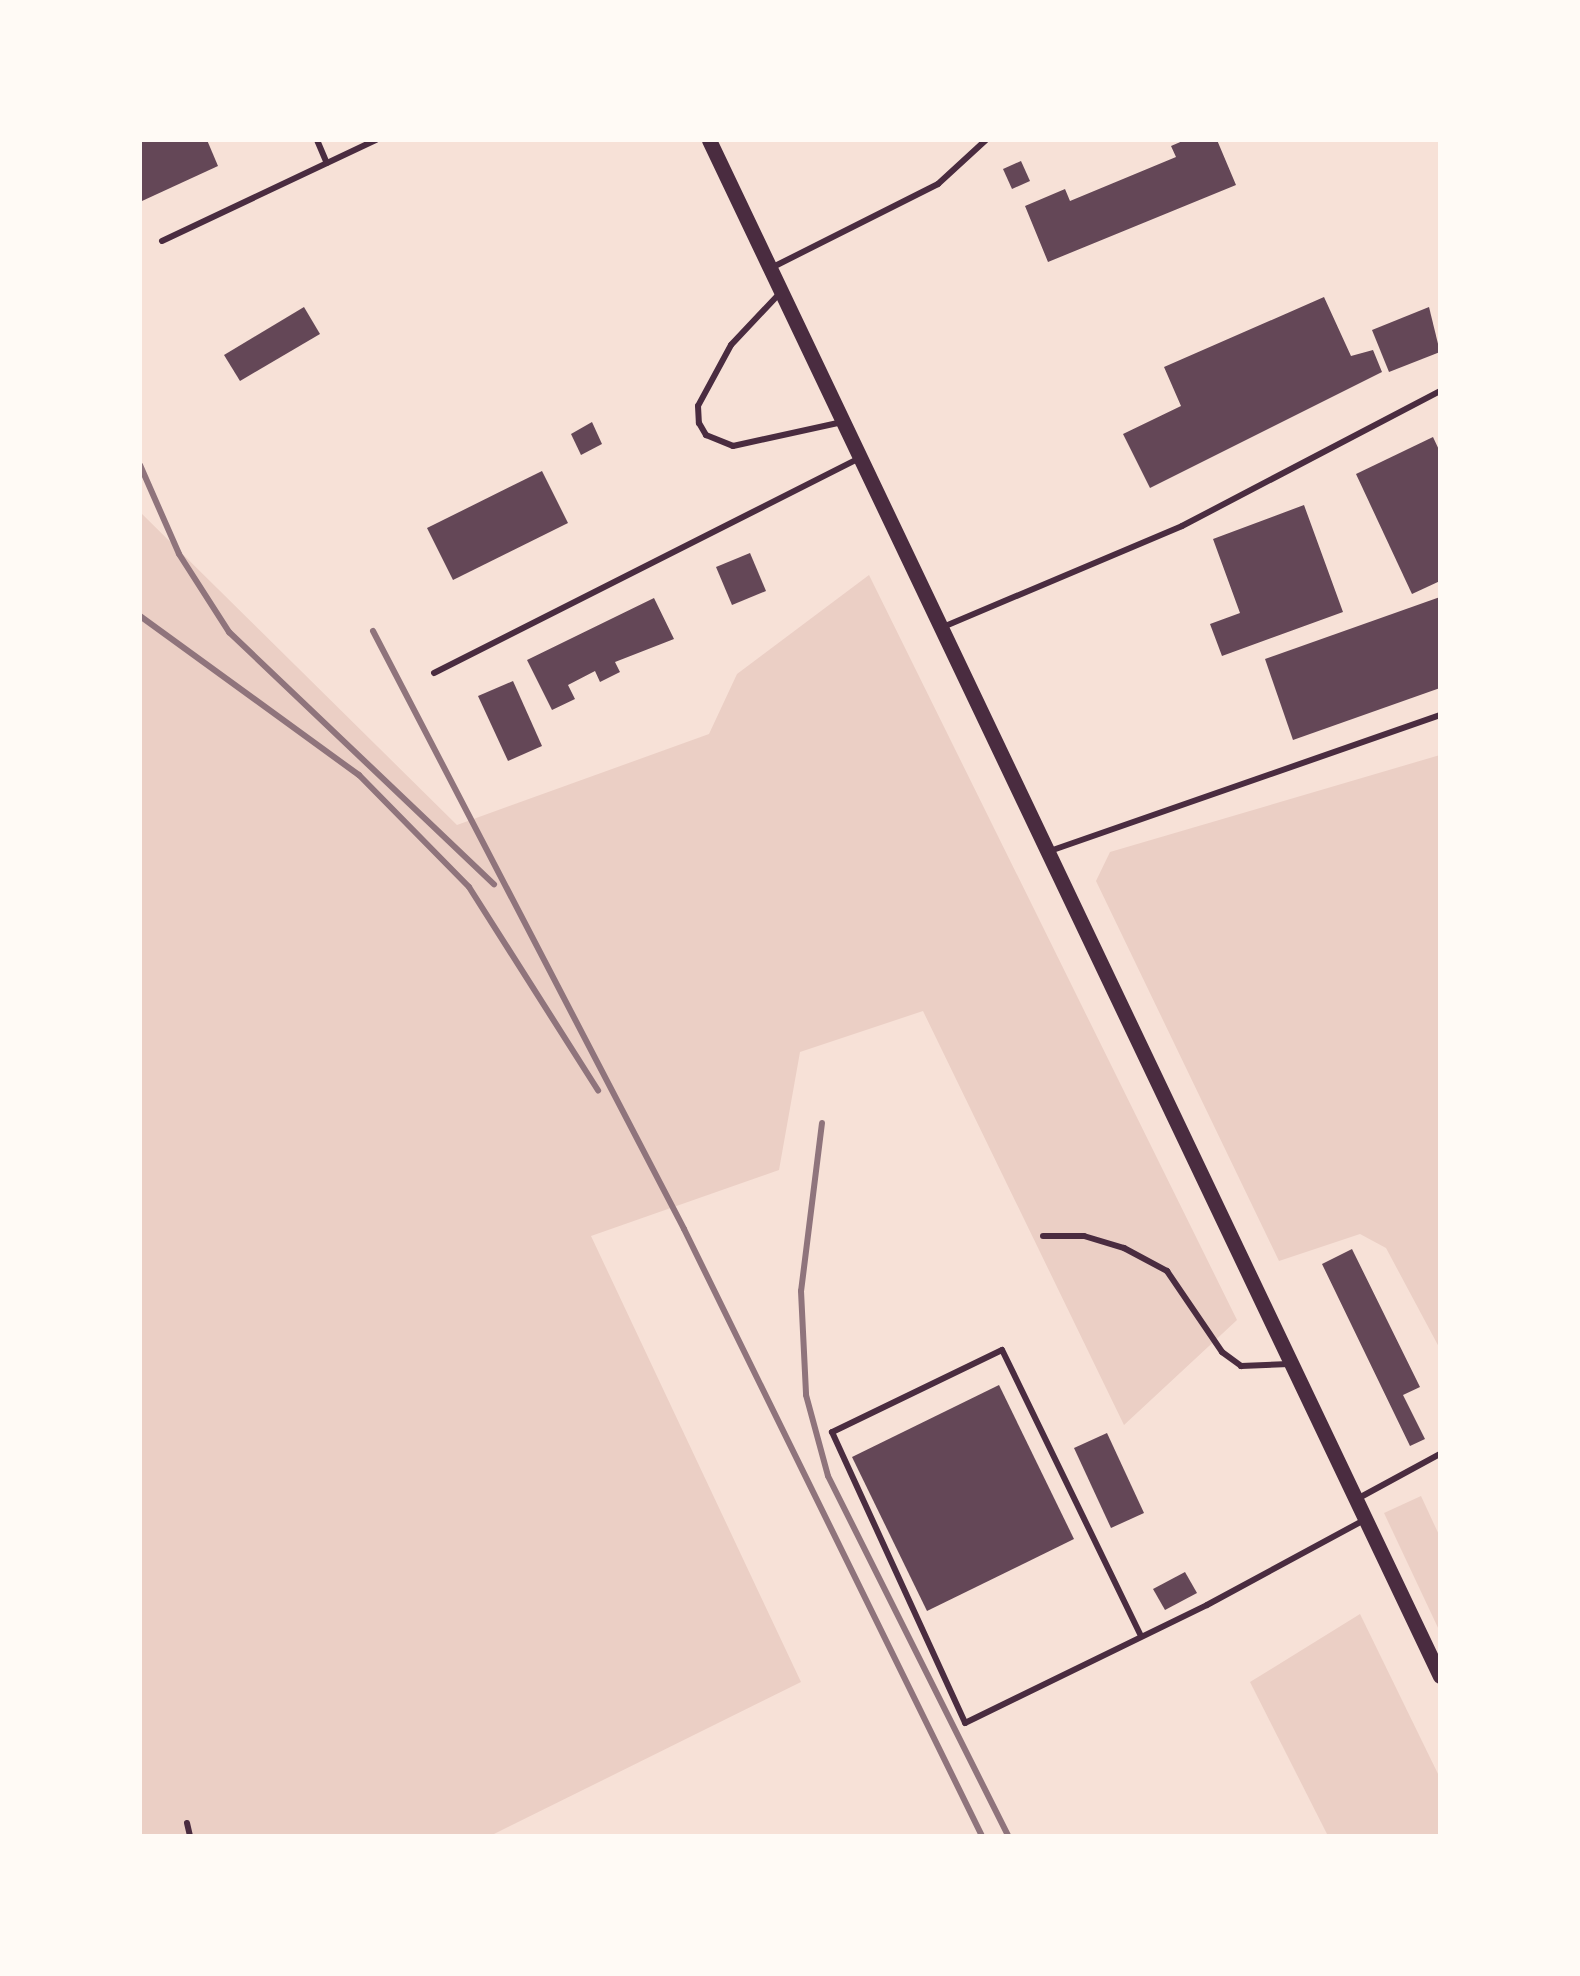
<!DOCTYPE html>
<style>
body{margin:0}
#map{position:relative;width:1580px;height:1976px;overflow:hidden;background:#f7e1d7;font-family:"DM Sans",sans-serif}
div>[style]{position:absolute}
[style*='--x']{left:calc(var(--x)*1px);top:calc(var(--y)*1px);width:calc(var(--w)*1px);rotate:calc(var(--a)*1deg)}
.green>*{inset:0;background:#ebcfc5}
.building>*{inset:0;background:#644757}
.service>*{height:6px;margin:-3px;padding:0 3px;transform-origin:3px;border-radius:3px;background:#4a2c40}
.secondary>*{height:15px;margin:-7.5px;padding:0 7.5px;transform-origin:7.5px;border-radius:7.5px;background:#4a2c40}
.rail>*{height:6px;margin:-3px;padding:0 3px;transform-origin:3px;border-radius:3px;background:#8f747c}
span{translate:-50% -50%;white-space:nowrap;text-align:center;line-height:1.15;-webkit-text-stroke:9px #fffaf5;paint-order:stroke}
.frame{position:absolute;inset:0;border:142px solid #fffaf5;pointer-events:none}
</style>
<div id="map">
<div class="green">
<i style="clip-path:polygon(140px 512px,457px 825px,709px 734px,737px 674px,869px 575px,1237px 1320px,1124px 1425px,923px 1011px,800px 1052px,779px 1170px,591px 1236px,801px 1682px,490px 1836px,140px 1836px)"></i>
<i style="clip-path:polygon(1440px 755px,1440px 1349px,1386px 1248px,1360px 1234px,1279px 1261px,1096px 881px,1110px 852px)"></i>
<i style="clip-path:polygon(1421px 1496px,1440px 1537px,1440px 1632px,1384px 1513px)"></i>
<i style="clip-path:polygon(1360px 1614px,1440px 1778px,1440px 1836px,1328px 1836px,1250px 1682px)"></i>
</div>
<div class="building">
<i style="clip-path:polygon(140px 140px,207px 140px,218px 166px,142px 201px)"></i>
<i style="clip-path:polygon(1185px 140px,1217px 140px,1236px 185px,1048px 262px,1025px 206px,1065px 189px,1070px 201px,1176px 157px,1171px 146px)"></i>
<i style="clip-path:polygon(1021px 161px,1030px 181px,1012px 189px,1003px 169px)"></i>
<i style="clip-path:polygon(1324px 297px,1351px 356px,1373px 350px,1382px 372px,1150px 488px,1123px 434px,1181px 406px,1164px 367px)"></i>
<i style="clip-path:polygon(304px 307px,320px 334px,240px 381px,224px 355px)"></i>
<i style="clip-path:polygon(1429px 307px,1440px 352px,1389px 372px,1372px 330px)"></i>
<i style="clip-path:polygon(592px 422px,602px 444px,581px 455px,571px 434px)"></i>
<i style="clip-path:polygon(1433px 437px,1440px 452px,1440px 581px,1412px 594px,1356px 474px)"></i>
<i style="clip-path:polygon(542px 471px,568px 523px,453px 580px,427px 528px)"></i>
<i style="clip-path:polygon(1304px 505px,1343px 612px,1222px 656px,1210px 624px,1240px 613px,1213px 539px)"></i>
<i style="clip-path:polygon(750px 553px,766px 591px,732px 605px,716px 567px)"></i>
<i style="clip-path:polygon(1440px 597px,1440px 688px,1293px 740px,1265px 659px)"></i>
<i style="clip-path:polygon(654px 598px,674px 639px,615px 662px,620px 672px,600px 682px,595px 671px,568px 685px,575px 699px,552px 710px,527px 660px)"></i>
<i style="clip-path:polygon(513px 681px,542px 746px,508px 761px,478px 696px)"></i>
<i style="clip-path:polygon(1352px 1249px,1420px 1387px,1403px 1395px,1425px 1439px,1410px 1446px,1322px 1264px)"></i>
<i style="clip-path:polygon(999px 1385px,1074px 1539px,927px 1611px,852px 1457px)"></i>
<i style="clip-path:polygon(1107px 1433px,1144px 1513px,1111px 1528px,1074px 1448px)"></i>
<i style="clip-path:polygon(1185px 1572px,1197px 1593px,1165px 1610px,1153px 1589px)"></i>
</div>
<div class="service">
<i style="--x:317;--y:140;--w:25;--a:67"></i>
<i style="--x:162;--y:241;--w:237;--a:-25.3"></i>
<i style="--x:771;--y:268;--w:187;--a:-26.7"></i>
<i style="--x:938;--y:184;--w:65;--a:-42.5"></i>
<i style="--x:780;--y:293;--w:71;--a:133.3"></i>
<i style="--x:731;--y:345;--w:69;--a:118.4"></i>
<i style="--x:698;--y:406;--w:17;--a:87"></i>
<i style="--x:699;--y:423;--w:14;--a:60"></i>
<i style="--x:706;--y:435;--w:29;--a:22"></i>
<i style="--x:733;--y:446;--w:112;--a:-12.4"></i>
<i style="--x:943;--y:627;--w:259;--a:-22.9"></i>
<i style="--x:1182;--y:526;--w:291;--a:-27.6"></i>
<i style="--x:434;--y:673;--w:476;--a:-26.8"></i>
<i style="--x:1047;--y:852;--w:416;--a:-19.2"></i>
<i style="--x:1043;--y:1236;--w:41;--a:0"></i>
<i style="--x:1084;--y:1236;--w:42;--a:16.7"></i>
<i style="--x:1124;--y:1248;--w:49;--a:28.1"></i>
<i style="--x:1167;--y:1271;--w:98;--a:55.8"></i>
<i style="--x:1222;--y:1352;--w:24;--a:36"></i>
<i style="--x:1241;--y:1366;--w:48;--a:-2.4"></i>
<i style="--x:1357;--y:1499;--w:94;--a:-28.5"></i>
<i style="--x:1141;--y:1636;--w:318;--a:-115.9"></i>
<i style="--x:1002;--y:1350;--w:189;--a:154.2"></i>
<i style="--x:832;--y:1432;--w:320;--a:65.4"></i>
<i style="--x:965;--y:1723;--w:269;--a:-26"></i>
<i style="--x:1207;--y:1605;--w:179;--a:-28.4"></i>
<i style="--x:187;--y:1823;--w:13;--a:77"></i>
</div>
<div class="secondary">
<i style="--x:709;--y:140;--w:1701;--a:64.55"></i>
</div>
<div class="rail">
<i style="--x:140;--y:465;--w:97;--a:66.3"></i>
<i style="--x:179;--y:554;--w:93;--a:57.3"></i>
<i style="--x:229;--y:632;--w:366;--a:43.6"></i>
<i style="--x:140;--y:616;--w:271;--a:36"></i>
<i style="--x:359;--y:775;--w:157;--a:45.5"></i>
<i style="--x:469;--y:887;--w:241;--a:57.6"></i>
<i style="--x:373;--y:631;--w:674;--a:62.52"></i>
<i style="--x:684;--y:1229;--w:676;--a:63.85"></i>
<i style="--x:822;--y:1123;--w:169;--a:97.1"></i>
<i style="--x:801;--y:1291;--w:104;--a:87.2"></i>
<i style="--x:806;--y:1395;--w:84;--a:74.8"></i>
<i style="--x:828;--y:1476;--w:402;--a:63.4"></i>
</div>
<div class="frame"></div>
</div>
